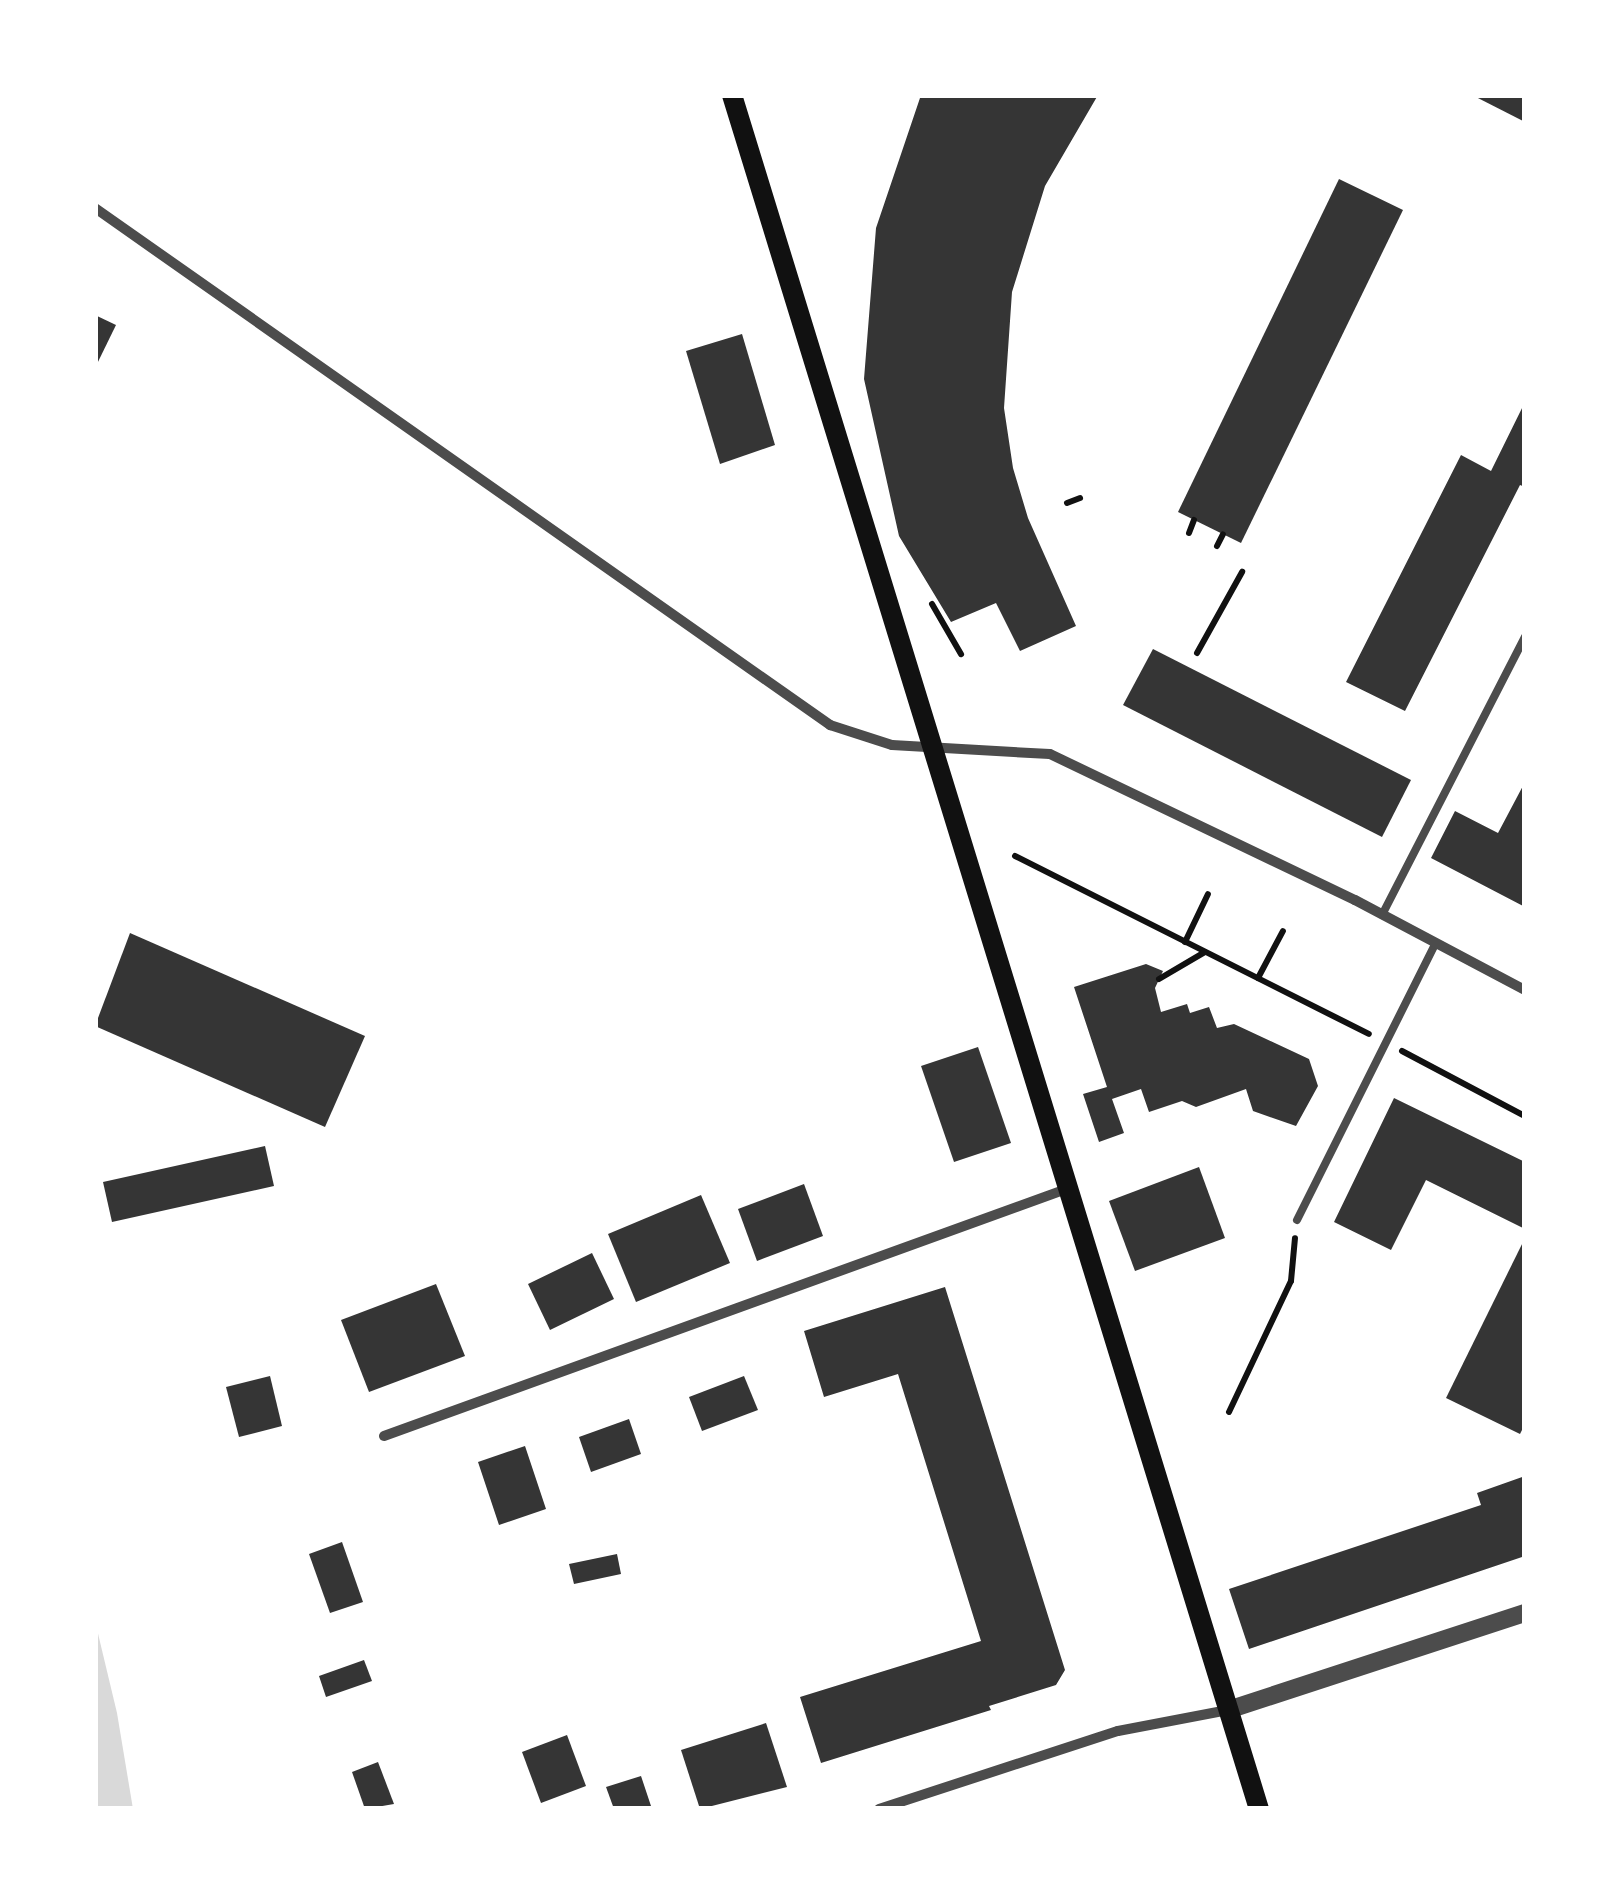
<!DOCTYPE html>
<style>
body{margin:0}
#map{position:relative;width:1620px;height:1904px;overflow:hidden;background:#fff;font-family:Merriweather,serif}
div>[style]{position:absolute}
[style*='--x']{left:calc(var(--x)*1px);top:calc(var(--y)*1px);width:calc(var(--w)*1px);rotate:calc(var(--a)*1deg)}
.water>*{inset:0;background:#d9d9d9}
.building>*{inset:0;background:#353535}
.path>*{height:6px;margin:-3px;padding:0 3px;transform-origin:3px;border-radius:3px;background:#111}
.service>*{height:8px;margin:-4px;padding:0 4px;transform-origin:4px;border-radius:4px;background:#4c4c4c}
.minor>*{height:10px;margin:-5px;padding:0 5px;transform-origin:5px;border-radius:5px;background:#4c4c4c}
.tertiary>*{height:18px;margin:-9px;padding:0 9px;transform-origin:9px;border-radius:9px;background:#4c4c4c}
.secondary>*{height:20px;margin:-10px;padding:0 10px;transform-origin:10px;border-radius:10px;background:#111}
span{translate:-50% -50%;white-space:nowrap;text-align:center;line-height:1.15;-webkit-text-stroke:8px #fff;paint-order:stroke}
.frame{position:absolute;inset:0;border:98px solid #fff;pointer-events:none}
</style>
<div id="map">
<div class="water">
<i style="clip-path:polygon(95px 1621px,117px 1713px,133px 1809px,95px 1809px)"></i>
</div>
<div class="building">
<i style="clip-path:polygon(921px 95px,1098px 95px,1045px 186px,1012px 292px,1004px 408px,1013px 468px,1028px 518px,1076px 626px,1020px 651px,996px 603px,951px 622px,899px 536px,864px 379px,876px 228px)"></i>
<i style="clip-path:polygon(1472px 95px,1525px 95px,1525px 122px)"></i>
<i style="clip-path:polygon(1339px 179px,1403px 210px,1241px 543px,1178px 512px)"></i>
<i style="clip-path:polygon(95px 315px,116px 325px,95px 368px)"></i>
<i style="clip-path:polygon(742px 334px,775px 445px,720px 464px,686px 351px)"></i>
<i style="clip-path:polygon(1525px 402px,1525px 487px,1520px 485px,1405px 711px,1346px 682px,1461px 455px,1491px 471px)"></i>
<i style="clip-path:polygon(1153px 649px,1411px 780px,1382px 837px,1123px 705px)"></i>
<i style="clip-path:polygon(1525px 782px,1525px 907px,1431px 858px,1455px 811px,1498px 833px)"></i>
<i style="clip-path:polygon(130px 933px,365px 1036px,325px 1127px,95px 1026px)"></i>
<i style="clip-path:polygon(1146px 964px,1163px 971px,1155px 988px,1161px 1012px,1187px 1004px,1190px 1013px,1209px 1007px,1217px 1028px,1234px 1024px,1309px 1059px,1318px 1086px,1296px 1126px,1253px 1111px,1246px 1089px,1196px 1107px,1182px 1101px,1149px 1112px,1141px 1089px,1112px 1099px,1124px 1133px,1099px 1142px,1083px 1094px,1107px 1087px,1074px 987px)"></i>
<i style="clip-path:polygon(978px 1047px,1011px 1143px,954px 1162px,921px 1066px)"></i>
<i style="clip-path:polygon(1394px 1098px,1525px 1162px,1525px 1229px,1426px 1180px,1391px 1250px,1334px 1222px)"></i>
<i style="clip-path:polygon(265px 1146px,274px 1186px,112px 1222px,103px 1182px)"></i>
<i style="clip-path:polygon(1199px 1167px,1225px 1238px,1135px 1271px,1109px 1201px)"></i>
<i style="clip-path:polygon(804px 1184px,823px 1236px,757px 1261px,738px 1209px)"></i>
<i style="clip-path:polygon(701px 1195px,730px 1263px,636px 1302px,608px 1234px)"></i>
<i style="clip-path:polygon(1525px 1238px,1525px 1424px,1520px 1434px,1446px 1398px)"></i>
<i style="clip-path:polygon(592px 1253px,614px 1299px,550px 1330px,528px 1284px)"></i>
<i style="clip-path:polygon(436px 1284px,465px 1356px,369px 1392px,341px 1320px)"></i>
<i style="clip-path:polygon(945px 1287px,1065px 1670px,1056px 1685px,989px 1706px,991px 1710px,821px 1763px,800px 1697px,981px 1641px,898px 1374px,824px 1397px,804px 1331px)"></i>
<i style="clip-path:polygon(270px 1376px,282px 1426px,239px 1437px,226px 1387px)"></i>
<i style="clip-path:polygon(744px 1376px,758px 1410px,702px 1431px,689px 1397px)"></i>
<i style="clip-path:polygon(629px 1419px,641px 1454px,591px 1472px,579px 1437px)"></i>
<i style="clip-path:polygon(525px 1446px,546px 1509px,499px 1525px,478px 1462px)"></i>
<i style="clip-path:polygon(1525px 1476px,1525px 1556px,1249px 1649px,1229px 1589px,1481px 1505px,1477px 1493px)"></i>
<i style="clip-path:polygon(342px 1542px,363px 1602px,330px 1613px,309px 1554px)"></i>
<i style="clip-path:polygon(617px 1554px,621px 1574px,574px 1584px,569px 1564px)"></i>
<i style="clip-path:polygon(364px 1660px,372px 1681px,326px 1697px,319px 1676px)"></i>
<i style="clip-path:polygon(766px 1723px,787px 1787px,700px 1809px,681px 1750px)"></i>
<i style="clip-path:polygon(567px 1735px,586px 1786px,541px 1803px,522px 1752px)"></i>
<i style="clip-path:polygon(378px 1762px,394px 1804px,365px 1809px,352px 1772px)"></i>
<i style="clip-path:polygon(641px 1776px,652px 1809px,614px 1809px,606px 1787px)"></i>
</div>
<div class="path">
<i style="--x:1067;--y:503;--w:14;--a:-21"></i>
<i style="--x:1189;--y:533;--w:14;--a:-69"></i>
<i style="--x:1217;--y:546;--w:13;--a:-63"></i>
<i style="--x:932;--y:604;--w:58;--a:59.9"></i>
<i style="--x:1197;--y:653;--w:93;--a:-60.9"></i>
<i style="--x:1015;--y:856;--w:396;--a:26.7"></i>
<i style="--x:1185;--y:942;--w:53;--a:-64.4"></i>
<i style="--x:1258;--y:978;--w:53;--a:-62"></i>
<i style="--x:1159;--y:979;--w:53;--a:-30.4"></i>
<i style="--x:1402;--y:1051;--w:139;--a:27.9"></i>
<i style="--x:1229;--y:1412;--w:145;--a:-64.7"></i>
<i style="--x:1291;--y:1281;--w:43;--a:-84.7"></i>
</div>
<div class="service">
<i style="--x:1382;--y:915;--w:313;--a:-62.8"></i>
<i style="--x:1297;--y:1220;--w:310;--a:-63.4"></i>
</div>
<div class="minor">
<i style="--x:95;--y:208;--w:899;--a:35.12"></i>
<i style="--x:830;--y:725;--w:65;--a:17.9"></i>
<i style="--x:892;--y:745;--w:158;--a:3.3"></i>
<i style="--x:1050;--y:754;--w:338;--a:25.6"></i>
<i style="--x:1355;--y:900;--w:192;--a:27.9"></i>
<i style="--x:384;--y:1436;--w:729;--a:-19.9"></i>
<i style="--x:879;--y:1809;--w:251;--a:-18.1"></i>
<i style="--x:1118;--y:1731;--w:112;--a:-10.8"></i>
</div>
<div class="tertiary">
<i style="--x:1228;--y:1710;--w:312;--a:-18.1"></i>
</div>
<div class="secondary">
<i style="--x:732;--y:95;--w:1793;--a:72.91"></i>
</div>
<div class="frame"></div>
</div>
